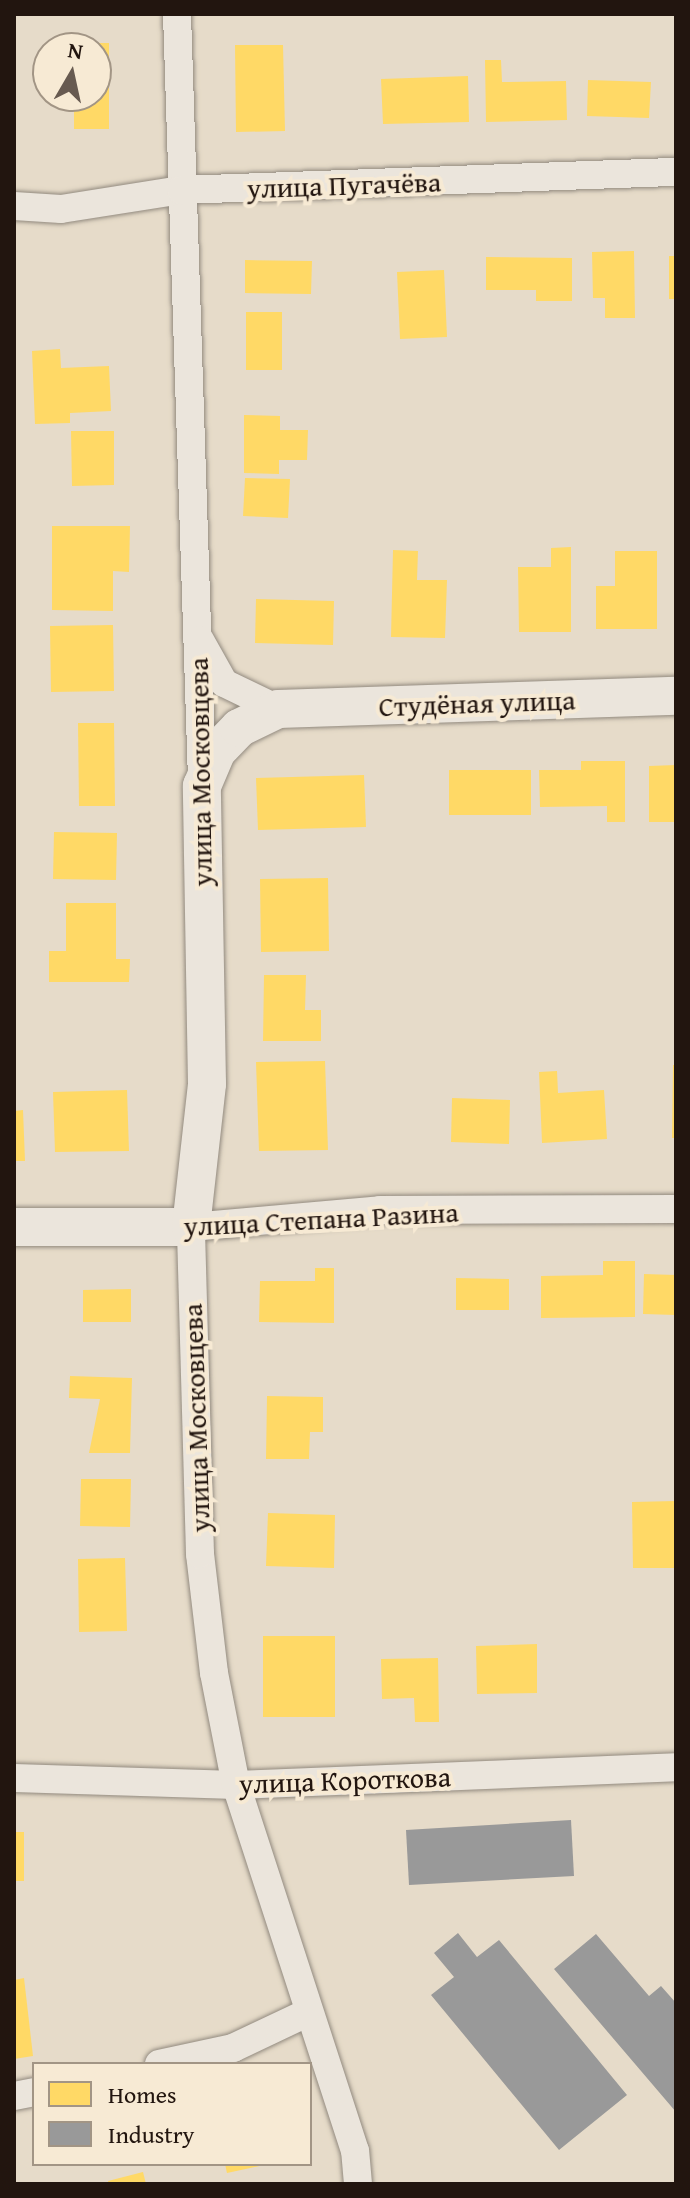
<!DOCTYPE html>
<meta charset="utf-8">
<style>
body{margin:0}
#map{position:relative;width:690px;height:2198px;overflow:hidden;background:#e6dbc9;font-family:"Gentium Book Plus",serif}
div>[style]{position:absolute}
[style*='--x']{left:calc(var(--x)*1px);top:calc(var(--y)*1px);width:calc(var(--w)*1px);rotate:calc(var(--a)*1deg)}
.homes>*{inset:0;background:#ffd966}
.industry>*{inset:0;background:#999}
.roads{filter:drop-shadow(0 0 2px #928a7f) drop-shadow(0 0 2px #928a7f)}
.street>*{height:28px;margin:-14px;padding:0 14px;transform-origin:14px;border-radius:14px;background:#ebe5dc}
.secondary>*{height:38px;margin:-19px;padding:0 19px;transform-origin:19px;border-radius:19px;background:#ebe5dc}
span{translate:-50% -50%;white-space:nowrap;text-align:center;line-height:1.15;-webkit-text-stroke:8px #f7ead4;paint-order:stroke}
.street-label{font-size:28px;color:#22150f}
.frame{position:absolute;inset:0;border:16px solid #22150f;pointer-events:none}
.legend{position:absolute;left:32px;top:2062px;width:280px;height:104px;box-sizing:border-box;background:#f7ead4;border:2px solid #a29585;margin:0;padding:10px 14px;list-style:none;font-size:24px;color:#22150f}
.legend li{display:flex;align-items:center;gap:16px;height:40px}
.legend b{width:40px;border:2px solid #a29585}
.north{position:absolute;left:32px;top:32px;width:80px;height:80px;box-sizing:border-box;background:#f7ead4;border:2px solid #a29585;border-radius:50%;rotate:9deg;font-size:22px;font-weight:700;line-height:32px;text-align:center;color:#22150f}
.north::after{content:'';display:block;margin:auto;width:28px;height:36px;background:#675a50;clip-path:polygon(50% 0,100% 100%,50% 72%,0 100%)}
</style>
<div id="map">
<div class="homes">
<i style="clip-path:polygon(58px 43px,109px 43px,109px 129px,74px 129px,74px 96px,96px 96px,96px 48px)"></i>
<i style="clip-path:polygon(235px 45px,283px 45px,285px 131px,236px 132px)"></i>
<i style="clip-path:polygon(485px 60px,501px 60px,502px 82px,566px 81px,567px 120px,486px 122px)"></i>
<i style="clip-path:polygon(468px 76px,469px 122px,383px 124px,381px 79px)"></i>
<i style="clip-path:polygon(588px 80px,651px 82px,649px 118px,587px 116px)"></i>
<i style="clip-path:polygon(634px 251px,635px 318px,605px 318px,605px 298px,593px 298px,592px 252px)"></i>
<i style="clip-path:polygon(669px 256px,676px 256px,676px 299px,669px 299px)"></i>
<i style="clip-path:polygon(486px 257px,572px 258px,572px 301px,536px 301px,536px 290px,486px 290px)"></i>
<i style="clip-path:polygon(245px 260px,312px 261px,311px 294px,245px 293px)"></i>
<i style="clip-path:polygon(444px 270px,447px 337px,400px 339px,397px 272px)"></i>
<i style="clip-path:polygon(246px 312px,282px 312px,282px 370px,246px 370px)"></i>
<i style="clip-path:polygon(60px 349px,61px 368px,109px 366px,111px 411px,70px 413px,70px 423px,35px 424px,32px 351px)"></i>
<i style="clip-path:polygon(244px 415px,280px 416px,280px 430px,308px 430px,307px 460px,279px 460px,279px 474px,244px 473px)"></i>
<i style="clip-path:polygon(71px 431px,114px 431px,114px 485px,72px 486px)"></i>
<i style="clip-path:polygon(245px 478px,290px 479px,288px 518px,243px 516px)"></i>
<i style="clip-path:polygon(52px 526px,130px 526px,129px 572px,113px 571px,113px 611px,52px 610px)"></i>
<i style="clip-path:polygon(571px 547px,571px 632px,519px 632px,518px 567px,551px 567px,551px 548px)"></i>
<i style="clip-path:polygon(393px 550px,418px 551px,417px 580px,447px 580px,445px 638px,391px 637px)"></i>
<i style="clip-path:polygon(615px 551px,657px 551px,657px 629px,596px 629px,596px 586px,615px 586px)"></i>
<i style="clip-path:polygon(256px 599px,334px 601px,333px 645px,255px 643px)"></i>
<i style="clip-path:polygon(113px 625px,114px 691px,51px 692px,50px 626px)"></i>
<i style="clip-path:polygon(78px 723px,114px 723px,115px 806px,79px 806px)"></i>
<i style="clip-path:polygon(581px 761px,625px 761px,625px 822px,607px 822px,607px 806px,540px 807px,539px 770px,581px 770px)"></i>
<i style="clip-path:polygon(676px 765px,674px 822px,649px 822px,649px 766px)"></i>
<i style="clip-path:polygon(449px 770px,531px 770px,531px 815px,449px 815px)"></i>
<i style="clip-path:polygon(364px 775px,366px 827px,258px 830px,256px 778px)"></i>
<i style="clip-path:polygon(54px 832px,117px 833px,116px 880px,53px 879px)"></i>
<i style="clip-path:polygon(328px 878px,329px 951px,261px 952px,260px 879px)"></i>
<i style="clip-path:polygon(66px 903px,116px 903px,116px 959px,130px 959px,129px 982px,49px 982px,49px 951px,66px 951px)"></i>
<i style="clip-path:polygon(264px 975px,306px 975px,305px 1010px,321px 1010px,321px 1041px,263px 1041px)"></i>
<i style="clip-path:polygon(325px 1061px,328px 1150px,259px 1151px,256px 1062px)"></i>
<i style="clip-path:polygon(673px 1065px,676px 1065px,676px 1138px,672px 1138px)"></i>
<i style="clip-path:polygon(557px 1071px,558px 1093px,604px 1090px,607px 1139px,542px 1143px,539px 1072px)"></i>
<i style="clip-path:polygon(127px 1090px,129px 1151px,55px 1152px,53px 1092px)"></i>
<i style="clip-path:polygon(452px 1098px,510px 1100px,509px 1144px,451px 1142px)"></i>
<i style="clip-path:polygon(23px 1110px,25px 1161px,14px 1161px,14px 1111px)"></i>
<i style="clip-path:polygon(603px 1261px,635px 1261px,635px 1317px,541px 1318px,541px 1276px,603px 1275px)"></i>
<i style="clip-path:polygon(315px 1268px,334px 1268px,334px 1323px,259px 1322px,260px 1281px,315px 1281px)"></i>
<i style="clip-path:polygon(644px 1274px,676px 1275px,676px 1315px,643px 1314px)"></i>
<i style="clip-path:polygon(456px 1278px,509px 1279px,509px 1310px,456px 1310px)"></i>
<i style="clip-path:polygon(131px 1289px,131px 1322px,83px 1322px,83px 1290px)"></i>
<i style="clip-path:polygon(70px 1376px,132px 1378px,130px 1453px,89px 1453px,100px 1399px,69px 1398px)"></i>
<i style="clip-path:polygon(267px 1396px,323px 1397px,323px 1432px,310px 1432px,309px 1459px,266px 1459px)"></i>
<i style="clip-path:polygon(81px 1479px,131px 1479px,130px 1527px,80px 1526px)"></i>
<i style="clip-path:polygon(676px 1501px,676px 1568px,633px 1568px,632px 1502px)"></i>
<i style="clip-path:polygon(268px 1513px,335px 1515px,334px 1568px,266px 1566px)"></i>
<i style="clip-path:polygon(125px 1558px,127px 1631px,79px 1632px,78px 1559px)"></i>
<i style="clip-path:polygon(263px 1636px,335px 1636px,335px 1717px,263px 1717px)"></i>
<i style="clip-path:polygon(537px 1644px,537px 1693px,477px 1694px,476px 1646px)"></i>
<i style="clip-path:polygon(438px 1658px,439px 1722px,415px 1722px,414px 1698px,382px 1699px,381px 1659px)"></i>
<i style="clip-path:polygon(14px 1832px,24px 1832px,24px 1881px,14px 1881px)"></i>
<i style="clip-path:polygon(24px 1978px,33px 2056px,14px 2059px,14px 1980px)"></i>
<i style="clip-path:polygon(225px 2164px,264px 2164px,264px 2165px,227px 2173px)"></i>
<i style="clip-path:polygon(143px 2172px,146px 2184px,109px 2184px,108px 2181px)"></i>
</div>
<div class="industry">
<i style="clip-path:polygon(571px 1820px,574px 1876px,409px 1885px,406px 1830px)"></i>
<i style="clip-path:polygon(458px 1933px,477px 1957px,499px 1940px,627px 2095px,559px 2150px,431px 1995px,454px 1977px,434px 1953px)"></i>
<i style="clip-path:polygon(596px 1934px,649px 1996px,661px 1986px,676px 2003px,676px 2112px,554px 1969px)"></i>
</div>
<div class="roads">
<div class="street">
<i style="--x:177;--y:14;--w:767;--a:88.13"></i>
<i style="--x:14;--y:206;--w:47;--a:3.7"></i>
<i style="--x:61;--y:209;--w:121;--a:-9"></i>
<i style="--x:181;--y:190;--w:495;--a:-2.1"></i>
<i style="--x:200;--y:640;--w:49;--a:60.8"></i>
<i style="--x:224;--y:683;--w:60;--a:25.7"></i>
<i style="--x:14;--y:1778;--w:222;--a:1.8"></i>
<i style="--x:236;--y:1785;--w:440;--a:-2.3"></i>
<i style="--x:159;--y:2064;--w:76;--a:-12.2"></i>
<i style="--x:233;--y:2048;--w:82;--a:-25.3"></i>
<i style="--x:14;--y:2096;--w:20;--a:-11"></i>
<i style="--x:358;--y:2184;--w:33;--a:-95"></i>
<i style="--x:355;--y:2151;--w:385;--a:-108"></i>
<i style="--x:236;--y:1785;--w:114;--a:-101.1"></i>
<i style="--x:214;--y:1673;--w:120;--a:-96.7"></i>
<i style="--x:200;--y:1554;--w:327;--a:-91.6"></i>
<i style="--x:191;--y:1227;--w:190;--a:-5.1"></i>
<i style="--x:380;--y:1210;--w:296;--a:-0.2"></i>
</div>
<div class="secondary">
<i style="--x:14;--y:1227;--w:177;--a:0"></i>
<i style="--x:191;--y:1227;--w:144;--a:-83.6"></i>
<i style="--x:207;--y:1084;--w:298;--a:-91"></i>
<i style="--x:202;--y:786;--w:38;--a:-67"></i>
<i style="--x:217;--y:751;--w:32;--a:-46"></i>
<i style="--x:239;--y:728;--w:43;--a:-26"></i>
<i style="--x:278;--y:709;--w:398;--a:-1.9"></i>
</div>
</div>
<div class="street-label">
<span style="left:344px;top:185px;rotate:-2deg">улица Пугачёва</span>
<span style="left:477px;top:703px;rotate:-2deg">Студёная улица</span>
<span style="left:200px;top:772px;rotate:-91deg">улица Московцева</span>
<span style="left:321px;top:1219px;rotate:-3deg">улица Степана Разина</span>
<span style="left:196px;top:1418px;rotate:-92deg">улица Московцева</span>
<span style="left:345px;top:1780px;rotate:-2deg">улица Короткова</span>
</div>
<div class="frame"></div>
<ul class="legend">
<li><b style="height:22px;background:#ffd966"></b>Homes</li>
<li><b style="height:22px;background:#999"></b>Industry</li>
</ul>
<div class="north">N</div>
</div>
